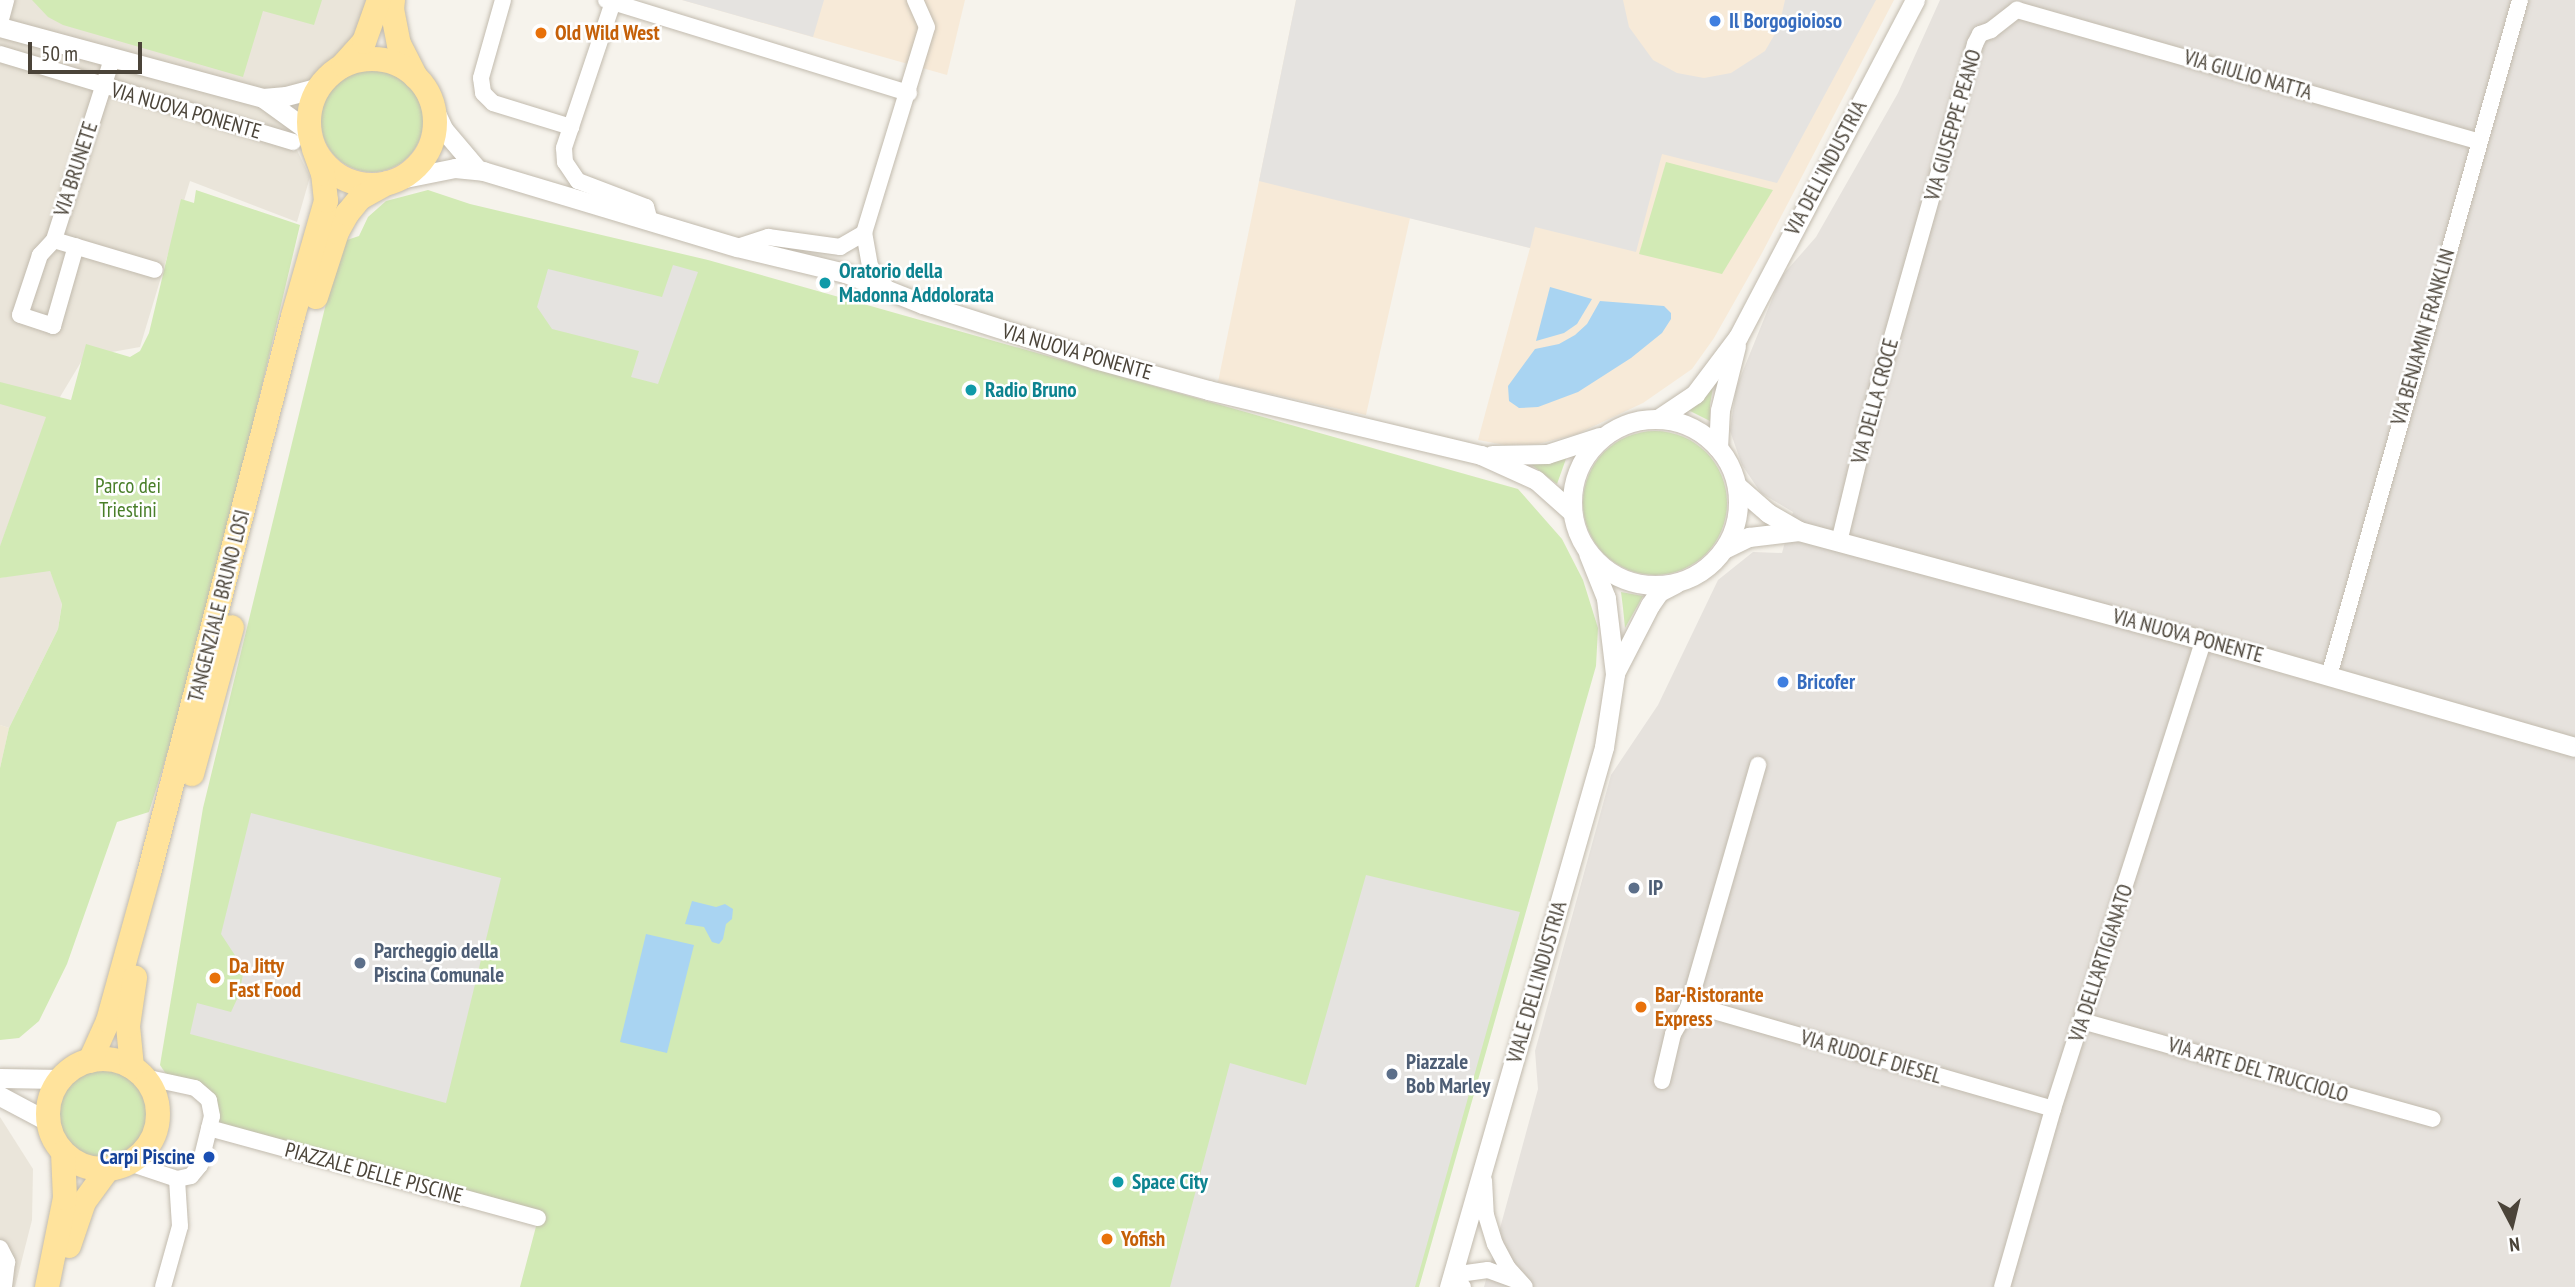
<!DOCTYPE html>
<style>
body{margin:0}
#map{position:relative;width:2575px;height:1287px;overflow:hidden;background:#f6f3ec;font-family:"PT Sans Narrow",sans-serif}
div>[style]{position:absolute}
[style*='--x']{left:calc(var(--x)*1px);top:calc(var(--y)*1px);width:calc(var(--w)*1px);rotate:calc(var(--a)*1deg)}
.residential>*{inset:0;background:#eae5da}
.commercial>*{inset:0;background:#f7ead8}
.industrial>*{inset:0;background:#e6e2dd}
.education>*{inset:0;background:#efe8d6}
.green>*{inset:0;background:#d2eab5}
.round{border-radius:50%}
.parking>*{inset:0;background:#e5e3e0}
.water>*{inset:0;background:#a9d4f2}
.roads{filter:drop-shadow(0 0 2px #c2bbae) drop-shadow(0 0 2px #c2bbae)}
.minor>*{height:16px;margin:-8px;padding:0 8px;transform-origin:8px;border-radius:8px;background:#fff}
.tertiary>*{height:19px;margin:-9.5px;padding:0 9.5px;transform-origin:9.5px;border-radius:9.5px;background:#fff}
.tertiary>.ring{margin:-9.5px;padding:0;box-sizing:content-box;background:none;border:19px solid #fff;border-radius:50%}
.primary>*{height:24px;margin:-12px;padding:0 12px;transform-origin:12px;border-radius:12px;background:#ffe39c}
.primary>.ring{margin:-12px;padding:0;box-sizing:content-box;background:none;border:24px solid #ffe39c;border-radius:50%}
.dots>*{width:19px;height:19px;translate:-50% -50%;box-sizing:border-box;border:4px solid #fff;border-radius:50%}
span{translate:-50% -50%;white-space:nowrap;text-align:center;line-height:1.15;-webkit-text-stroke:5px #fff;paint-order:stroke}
.shop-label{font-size:21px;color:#366cbe;font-weight:700}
.left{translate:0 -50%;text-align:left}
.food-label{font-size:21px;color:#c56008;font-weight:700}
.street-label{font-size:21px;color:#4b4439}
.culture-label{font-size:21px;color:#0d838f;font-weight:700}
.park-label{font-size:21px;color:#4a7f2a}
.service-label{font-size:21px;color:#4e5e75;font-weight:700}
.transit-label{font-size:21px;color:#164399;font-weight:700}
.right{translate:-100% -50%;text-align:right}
.north{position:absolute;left:2477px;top:1189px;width:70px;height:70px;-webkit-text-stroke:5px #fff;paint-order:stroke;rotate:173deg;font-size:19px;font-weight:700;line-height:28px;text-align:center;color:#4b4439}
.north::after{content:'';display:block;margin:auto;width:24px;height:32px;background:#4b4439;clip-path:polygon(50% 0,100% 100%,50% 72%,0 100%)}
.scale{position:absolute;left:28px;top:42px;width:114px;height:32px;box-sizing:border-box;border:4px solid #4b4439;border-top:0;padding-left:9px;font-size:21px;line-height:24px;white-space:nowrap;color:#4b4439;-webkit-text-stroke:5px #fff;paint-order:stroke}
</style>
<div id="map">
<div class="residential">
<i style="clip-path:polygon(0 0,366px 0,349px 59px,311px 96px,293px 142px,310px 177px,297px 222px,190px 181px,140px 347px,84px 357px,45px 422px,0 547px)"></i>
<i style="clip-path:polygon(36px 571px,50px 571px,57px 587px,62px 603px,58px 629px,9px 728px,0 725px,0 578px)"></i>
<i style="clip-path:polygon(0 1117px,33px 1169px,32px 1220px,15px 1287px,0 1287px)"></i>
</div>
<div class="commercial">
<i style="clip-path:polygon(682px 0,965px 0,947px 75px)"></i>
<i style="clip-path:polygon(1296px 0,1894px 0,1762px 253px,1714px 338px,1692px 369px,1643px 403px,1577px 434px,1538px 444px,1505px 445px,1478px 440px,1530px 248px,1410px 218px,1366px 415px,1218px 382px)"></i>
</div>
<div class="industrial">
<i style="clip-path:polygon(1940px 0,2575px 0,2575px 1287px,1484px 1287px,1538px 1089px,1535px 1051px,1611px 775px,1658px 705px,1718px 580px,1753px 552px,1782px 553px,1793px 512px,1761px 493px,1742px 465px,1730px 431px,1736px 388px,1781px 277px,1816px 237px,1898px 93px)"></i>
</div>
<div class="education">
<i style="clip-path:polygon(0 725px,9px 728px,0 768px)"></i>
</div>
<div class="green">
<i style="clip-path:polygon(32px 0,322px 0,314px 25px,263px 11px,243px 77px,63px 25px,48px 17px)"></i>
<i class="round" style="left:321px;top:70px;width:102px;height:102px"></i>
<i style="clip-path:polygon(1666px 162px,1773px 190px,1722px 274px,1639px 254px)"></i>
<i style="clip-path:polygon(196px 190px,300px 225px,199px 651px,149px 812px,117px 822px,67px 964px,39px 1021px,19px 1038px,0 1040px,0 768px,9px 728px,58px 629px,62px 604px,50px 571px,0 578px,0 546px,46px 417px,0 404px,0 382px,71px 400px,86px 344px,130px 357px,140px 351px,149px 333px,181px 199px,194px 203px)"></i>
<i style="clip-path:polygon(428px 190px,470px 204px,708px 260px,1518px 489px,1562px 539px,1583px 580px,1598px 628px,1596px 666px,1419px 1287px,520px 1287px,538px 1219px,216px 1124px,211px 1093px,172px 1083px,160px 1065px,203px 808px,341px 242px,359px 236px,368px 217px,386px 201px)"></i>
<i style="clip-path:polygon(1713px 387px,1710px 405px,1710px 421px,1688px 410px)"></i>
<i class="round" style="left:1583px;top:431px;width:144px;height:144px"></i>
<i style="clip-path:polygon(1567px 456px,1557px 484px,1528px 462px)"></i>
<i style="clip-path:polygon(1621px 592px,1643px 596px,1625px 628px,1623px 608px)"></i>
<i class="round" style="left:58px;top:1069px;width:90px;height:90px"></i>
</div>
<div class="parking">
<i style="clip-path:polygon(682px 0,824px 0,813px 37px)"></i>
<i style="clip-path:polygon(1296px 0,1623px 0,1629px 27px,1653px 60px,1677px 73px,1704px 78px,1731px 73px,1765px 51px,1779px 27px,1785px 0,1876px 0,1777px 183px,1662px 154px,1636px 252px,1535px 227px,1530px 248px,1259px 181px)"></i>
<i style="clip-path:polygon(673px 265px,698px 272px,658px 384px,631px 377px,639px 351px,552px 329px,537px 307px,548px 269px,662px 297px)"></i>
<i style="clip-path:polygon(251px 813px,501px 878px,446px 1103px,190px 1034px,197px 1003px,231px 1012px,239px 995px,244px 969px,221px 934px)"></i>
<i style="clip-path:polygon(1366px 875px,1520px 912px,1415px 1287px,1170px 1287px,1230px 1063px,1306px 1085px)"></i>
</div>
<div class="water">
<i style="clip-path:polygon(1550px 287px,1592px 299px,1577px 324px,1564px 333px,1536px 341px)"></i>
<i style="clip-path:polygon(1600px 301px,1664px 306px,1671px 313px,1671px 319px,1662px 333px,1631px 358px,1578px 392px,1538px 407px,1519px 408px,1509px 401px,1508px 386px,1535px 349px,1559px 344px,1575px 335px,1587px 324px)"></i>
<i style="clip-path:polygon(692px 901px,716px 907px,725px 904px,733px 909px,732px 919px,726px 924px,723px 939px,719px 944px,712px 942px,704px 927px,685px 924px)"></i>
<i style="clip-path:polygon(646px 934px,694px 945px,667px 1053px,620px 1042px)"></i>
</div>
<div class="roads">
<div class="minor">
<i style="--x:503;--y:0;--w:81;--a:105.8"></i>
<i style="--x:481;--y:78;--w:15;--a:82"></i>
<i style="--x:483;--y:93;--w:14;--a:45"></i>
<i style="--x:493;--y:103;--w:82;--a:17.1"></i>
<i style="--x:606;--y:0;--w:317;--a:17.1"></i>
<i style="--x:613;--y:2;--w:154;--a:108.6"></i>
<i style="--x:564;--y:148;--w:14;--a:86"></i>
<i style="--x:565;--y:162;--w:23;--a:56"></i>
<i style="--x:578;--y:181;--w:73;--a:20.9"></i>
<i style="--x:646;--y:207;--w:15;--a:74"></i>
<i style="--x:2017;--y:10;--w:479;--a:15.9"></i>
<i style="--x:0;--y:23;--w:24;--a:-75"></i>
<i style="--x:0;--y:54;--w:306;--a:16.7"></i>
<i style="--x:112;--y:59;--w:190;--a:107.8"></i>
<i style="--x:54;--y:240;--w:105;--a:16.5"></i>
<i style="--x:54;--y:240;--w:21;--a:133"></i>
<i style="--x:40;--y:255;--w:63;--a:108.4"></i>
<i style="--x:20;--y:315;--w:35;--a:18"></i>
<i style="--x:53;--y:326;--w:83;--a:-74"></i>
<i style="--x:737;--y:247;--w:33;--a:-18"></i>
<i style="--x:768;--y:237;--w:73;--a:7.9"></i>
<i style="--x:840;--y:247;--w:28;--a:-30"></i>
<i style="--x:888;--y:290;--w:30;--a:-127"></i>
<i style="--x:870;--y:266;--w:34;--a:-100"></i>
<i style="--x:864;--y:233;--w:215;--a:-73"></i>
<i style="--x:927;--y:27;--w:30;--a:-114"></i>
<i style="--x:1839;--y:542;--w:123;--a:-76.4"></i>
<i style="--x:1868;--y:422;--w:393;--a:-74.2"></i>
<i style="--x:1975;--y:44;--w:11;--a:-63"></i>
<i style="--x:1980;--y:34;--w:12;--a:-20"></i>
<i style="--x:1991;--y:30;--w:33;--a:-38"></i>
<i style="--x:2329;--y:676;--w:702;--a:-74.22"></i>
<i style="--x:1688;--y:1008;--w:26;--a:7"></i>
<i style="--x:1714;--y:1011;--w:353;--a:16.1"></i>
<i style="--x:2082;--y:1021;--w:364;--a:15.6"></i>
<i style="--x:1662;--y:1081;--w:48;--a:-76.8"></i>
<i style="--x:1673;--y:1034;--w:30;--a:-60"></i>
<i style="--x:1688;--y:1008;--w:253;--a:-73.9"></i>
<i style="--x:209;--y:1128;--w:341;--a:15.3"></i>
<i style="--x:129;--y:1163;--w:51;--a:18.4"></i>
<i style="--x:177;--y:1179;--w:14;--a:-12"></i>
<i style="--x:191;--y:1176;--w:14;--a:-51"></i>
<i style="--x:200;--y:1165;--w:50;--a:-76.2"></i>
<i style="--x:212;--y:1116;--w:16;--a:-101"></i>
<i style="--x:209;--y:1100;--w:18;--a:-139"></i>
<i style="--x:195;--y:1088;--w:52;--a:-167.8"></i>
<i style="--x:1484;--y:1180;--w:35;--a:87"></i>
<i style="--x:1486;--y:1215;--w:30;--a:73"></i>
<i style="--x:1495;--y:1244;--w:27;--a:62"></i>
<i style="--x:1508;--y:1268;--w:25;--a:48"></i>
<i style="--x:0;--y:1248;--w:16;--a:63"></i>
<i style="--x:7;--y:1262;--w:25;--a:97"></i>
<i style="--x:163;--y:1287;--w:63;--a:-74.4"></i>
<i style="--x:180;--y:1226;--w:47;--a:-93.7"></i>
<i style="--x:1463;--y:1287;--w:16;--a:-133"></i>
<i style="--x:1452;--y:1275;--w:36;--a:-8"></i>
<i style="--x:1488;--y:1270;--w:29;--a:20"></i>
<i style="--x:2002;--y:1287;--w:185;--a:-74"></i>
<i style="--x:2053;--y:1109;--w:493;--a:-72.2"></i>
</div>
<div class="tertiary">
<i style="--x:0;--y:27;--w:272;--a:15.1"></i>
<i style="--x:263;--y:98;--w:23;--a:-5"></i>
<i style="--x:286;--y:96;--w:34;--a:-15"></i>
<i style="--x:263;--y:98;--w:49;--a:35.9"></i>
<i style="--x:303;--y:127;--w:13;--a:58"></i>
<i style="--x:434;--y:109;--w:23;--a:65"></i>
<i style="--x:444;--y:130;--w:52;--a:49.6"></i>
<i style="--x:400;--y:179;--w:56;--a:-11.3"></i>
<i style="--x:455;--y:168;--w:28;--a:6"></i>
<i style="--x:483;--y:171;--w:265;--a:16.7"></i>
<i style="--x:737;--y:247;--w:111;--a:13.5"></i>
<i style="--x:845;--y:273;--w:84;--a:21.7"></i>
<i style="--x:923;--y:304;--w:181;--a:17.7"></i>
<i style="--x:1095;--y:359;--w:117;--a:15.3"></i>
<i style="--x:1208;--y:390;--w:281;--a:13.4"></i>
<i style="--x:1481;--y:455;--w:60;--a:24.4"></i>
<i style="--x:1536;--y:480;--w:48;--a:41.6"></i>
<i class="ring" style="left:1572px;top:419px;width:147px;height:147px"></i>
<i style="--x:1658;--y:419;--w:45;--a:-34"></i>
<i style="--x:1695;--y:394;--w:71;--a:-53"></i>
<i style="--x:1738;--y:337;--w:381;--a:-62.3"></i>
<i style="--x:1718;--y:448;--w:38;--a:-87"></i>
<i style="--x:1720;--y:410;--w:66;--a:-76"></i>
<i style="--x:1492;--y:455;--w:55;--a:-1"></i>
<i style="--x:1547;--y:454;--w:55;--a:-18.1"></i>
<i style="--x:1737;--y:486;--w:41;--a:41.1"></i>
<i style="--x:1768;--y:513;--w:36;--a:30"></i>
<i style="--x:1799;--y:531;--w:419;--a:15.1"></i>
<i style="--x:2204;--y:640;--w:386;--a:16.1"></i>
<i style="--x:1724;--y:549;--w:28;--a:-26"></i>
<i style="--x:1749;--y:537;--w:50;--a:-6.8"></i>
<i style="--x:1615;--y:673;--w:76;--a:-62.8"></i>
<i style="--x:1650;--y:605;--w:16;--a:-55"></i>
<i style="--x:1659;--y:592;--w:18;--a:-27"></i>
<i style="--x:0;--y:1078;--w:61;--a:0.9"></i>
<i style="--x:0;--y:1096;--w:53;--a:28"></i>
<i style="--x:1449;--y:1287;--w:562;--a:-73.98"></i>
<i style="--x:1604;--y:747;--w:74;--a:-81.4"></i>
<i style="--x:1615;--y:674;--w:77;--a:-96.8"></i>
<i style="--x:1606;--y:598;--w:48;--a:-111.8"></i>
</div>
<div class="primary">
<i style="--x:393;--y:0;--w:9;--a:96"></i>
<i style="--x:392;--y:9;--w:36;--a:79"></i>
<i style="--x:399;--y:44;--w:37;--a:63"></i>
<i class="ring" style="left:309px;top:59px;width:102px;height:102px"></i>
<i style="--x:343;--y:65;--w:31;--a:-48"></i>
<i style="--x:364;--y:42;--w:45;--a:-70.3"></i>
<i style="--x:316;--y:297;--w:68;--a:-72.1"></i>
<i style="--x:337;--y:232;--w:21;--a:-61"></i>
<i style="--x:347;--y:214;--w:21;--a:-51"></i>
<i style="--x:360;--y:198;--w:31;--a:-29"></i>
<i style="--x:192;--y:774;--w:152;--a:-74.8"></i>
<i class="ring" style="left:48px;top:1059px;width:86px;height:86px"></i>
<i style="--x:90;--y:1061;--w:44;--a:-65.8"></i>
<i style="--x:108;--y:1021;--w:154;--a:-74.5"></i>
<i style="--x:149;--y:873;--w:575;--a:-75.5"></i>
<i style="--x:293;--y:316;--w:120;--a:-74"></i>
<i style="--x:326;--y:201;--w:27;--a:-96"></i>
<i style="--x:323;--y:174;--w:27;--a:-110"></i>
<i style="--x:132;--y:1067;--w:41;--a:-95.6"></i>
<i style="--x:128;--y:1026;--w:49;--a:-81.7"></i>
<i style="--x:69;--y:1246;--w:46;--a:-71.2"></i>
<i style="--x:84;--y:1202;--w:41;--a:-54"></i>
<i style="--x:47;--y:1287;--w:91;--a:-78.6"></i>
<i style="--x:65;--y:1198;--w:45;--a:-92.5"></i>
</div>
</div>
<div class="dots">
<i style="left:1715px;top:21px;background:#3f7fe0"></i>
<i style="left:541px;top:33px;background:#e8710a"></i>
<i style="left:825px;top:283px;background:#0f9aa8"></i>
<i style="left:971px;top:390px;background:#0f9aa8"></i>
<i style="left:1783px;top:682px;background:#3f7fe0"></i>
<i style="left:1634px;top:888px;background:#5c6f8a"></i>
<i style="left:360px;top:963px;background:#5c6f8a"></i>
<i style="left:215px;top:978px;background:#e8710a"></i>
<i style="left:1641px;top:1007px;background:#e8710a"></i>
<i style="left:1392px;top:1074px;background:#5c6f8a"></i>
<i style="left:209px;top:1157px;background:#1a4fb4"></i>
<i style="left:1118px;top:1182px;background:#0f9aa8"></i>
<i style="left:1107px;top:1239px;background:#e8710a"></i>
</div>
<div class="shop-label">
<span class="left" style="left:1729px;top:21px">Il Borgogioioso</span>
<span class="left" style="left:1797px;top:682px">Bricofer</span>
</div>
<div class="food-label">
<span class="left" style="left:555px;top:33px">Old Wild West</span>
<span class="left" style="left:229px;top:978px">Da Jitty<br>Fast Food</span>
<span class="left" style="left:1655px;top:1007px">Bar-Ristorante<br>Express</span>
<span class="left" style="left:1121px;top:1239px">Yofish</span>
</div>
<div class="street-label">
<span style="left:2248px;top:75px;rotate:16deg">VIA GIULIO NATTA</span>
<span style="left:186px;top:111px;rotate:16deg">VIA NUOVA PONENTE</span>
<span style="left:1953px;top:125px;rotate:-74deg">VIA GIUSEPPE PEANO</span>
<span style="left:1826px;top:168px;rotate:-62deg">VIA DELL'INDUSTRIA</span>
<span style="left:76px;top:169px;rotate:-72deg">VIA BRUNETE</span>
<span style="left:2423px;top:337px;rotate:-74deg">VIA BENJAMIN FRANKLIN</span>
<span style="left:1077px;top:352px;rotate:16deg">VIA NUOVA PONENTE</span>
<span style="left:1875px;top:401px;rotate:-75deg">VIA DELLA CROCE</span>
<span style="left:219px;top:606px;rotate:-76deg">TANGENZIALE BRUNO LOSI</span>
<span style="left:2188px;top:636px;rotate:15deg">VIA NUOVA PONENTE</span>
<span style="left:2101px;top:963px;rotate:-72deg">VIA DELL'ARTIGIANATO</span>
<span style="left:1537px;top:982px;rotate:-74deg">VIALE DELL'INDUSTRIA</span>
<span style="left:1871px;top:1057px;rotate:16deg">VIA RUDOLF DIESEL</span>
<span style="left:2258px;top:1070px;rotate:16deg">VIA ARTE DEL TRUCCIOLO</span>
<span style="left:374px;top:1173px;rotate:15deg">PIAZZALE DELLE PISCINE</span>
</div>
<div class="culture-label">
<span class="left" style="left:839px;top:283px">Oratorio della<br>Madonna Addolorata</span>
<span class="left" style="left:985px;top:390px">Radio Bruno</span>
<span class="left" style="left:1132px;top:1182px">Space City</span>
</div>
<div class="park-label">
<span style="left:128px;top:498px">Parco dei<br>Triestini</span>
</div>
<div class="service-label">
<span class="left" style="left:1648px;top:888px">IP</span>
<span class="left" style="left:374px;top:963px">Parcheggio della<br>Piscina Comunale</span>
<span class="left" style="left:1406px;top:1074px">Piazzale<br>Bob Marley</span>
</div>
<div class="transit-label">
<span class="right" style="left:195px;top:1157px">Carpi Piscine</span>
</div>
<div class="north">N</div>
<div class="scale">50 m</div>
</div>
